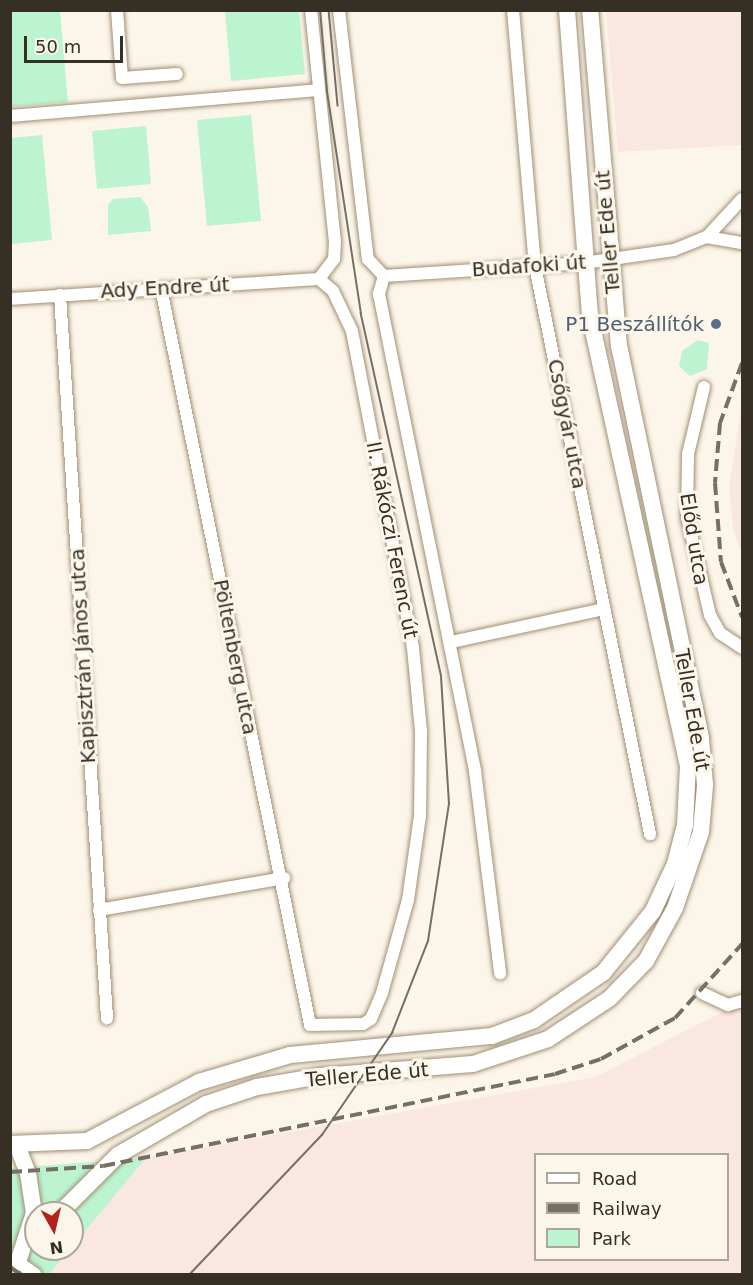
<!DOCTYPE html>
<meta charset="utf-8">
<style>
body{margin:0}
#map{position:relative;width:753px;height:1285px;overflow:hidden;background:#fcf5e9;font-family:"DejaVu Sans",sans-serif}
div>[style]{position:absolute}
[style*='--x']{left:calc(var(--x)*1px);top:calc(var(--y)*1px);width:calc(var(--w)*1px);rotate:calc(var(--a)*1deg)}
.industrial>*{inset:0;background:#fbe7e1}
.green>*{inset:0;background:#bcf4cf}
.roads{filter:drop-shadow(0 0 2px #a08f74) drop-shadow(0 0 2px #a08f74)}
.minor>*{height:12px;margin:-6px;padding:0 6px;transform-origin:6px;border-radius:6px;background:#fff}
.secondary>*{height:16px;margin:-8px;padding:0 8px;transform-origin:8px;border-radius:8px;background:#fff}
.tram>*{height:1.5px;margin:-0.75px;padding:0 0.75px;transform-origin:0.75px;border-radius:0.75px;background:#766f63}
.rail>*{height:4px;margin-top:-2px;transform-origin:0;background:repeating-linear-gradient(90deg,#766f63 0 12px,transparent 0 18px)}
.dots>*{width:16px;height:16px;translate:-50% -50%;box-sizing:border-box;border:3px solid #fcf5e9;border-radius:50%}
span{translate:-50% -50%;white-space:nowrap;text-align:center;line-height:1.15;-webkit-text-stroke:6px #fcf5e9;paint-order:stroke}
.street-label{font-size:20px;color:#362f24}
.service-label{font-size:20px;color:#4e5e75}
.right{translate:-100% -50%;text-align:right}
.frame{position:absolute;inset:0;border:12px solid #362f24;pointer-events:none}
.legend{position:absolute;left:534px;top:1153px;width:195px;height:108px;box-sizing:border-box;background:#fcf5e9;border:2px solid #ada69a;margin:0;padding:8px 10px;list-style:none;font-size:18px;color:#362f24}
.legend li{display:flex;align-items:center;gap:12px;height:30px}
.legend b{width:30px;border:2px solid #ada69a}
.north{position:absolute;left:24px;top:1201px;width:60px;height:60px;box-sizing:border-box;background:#fcf5e9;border:2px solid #ada69a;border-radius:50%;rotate:172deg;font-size:16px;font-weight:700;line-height:24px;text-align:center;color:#362f24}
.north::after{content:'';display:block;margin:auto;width:21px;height:27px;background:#b22319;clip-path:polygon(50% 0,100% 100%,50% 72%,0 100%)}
.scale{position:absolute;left:24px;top:36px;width:99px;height:27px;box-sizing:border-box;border:3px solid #362f24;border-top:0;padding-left:8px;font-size:18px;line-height:21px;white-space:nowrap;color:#362f24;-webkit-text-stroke:4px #fcf5e9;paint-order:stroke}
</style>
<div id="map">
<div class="industrial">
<i style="clip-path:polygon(606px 11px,742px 11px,742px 145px,618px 152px)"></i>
<i style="clip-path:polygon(742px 405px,742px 554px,733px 529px,729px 487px)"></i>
<i style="clip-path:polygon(evenodd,742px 1002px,742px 1274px,49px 1274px,146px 1158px,595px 1077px,742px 1002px,536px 1154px,728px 1154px,728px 1260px,536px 1260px,536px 1154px)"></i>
</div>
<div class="green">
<i style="clip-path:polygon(11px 10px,60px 11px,68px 102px,11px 107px)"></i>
<i style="clip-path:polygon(225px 11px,299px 11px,305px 74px,231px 81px)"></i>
<i style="clip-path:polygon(251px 115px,261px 221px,207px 226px,197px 120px)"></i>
<i style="clip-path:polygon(146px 126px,151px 184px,97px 189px,92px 131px)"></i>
<i style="clip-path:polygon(42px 135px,52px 240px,11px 244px,11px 138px)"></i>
<i style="clip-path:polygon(140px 197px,148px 207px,151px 231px,108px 235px,108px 205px,113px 199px)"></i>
<i style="clip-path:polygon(698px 340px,709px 343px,707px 369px,690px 376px,679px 366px,682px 351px)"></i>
<i style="clip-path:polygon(146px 1158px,72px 1247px,72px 1213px,36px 1213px,36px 1249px,70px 1249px,49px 1274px,11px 1274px,11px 1168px)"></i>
</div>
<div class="roads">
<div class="minor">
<i style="--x:117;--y:10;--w:68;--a:85.8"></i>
<i style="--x:122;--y:78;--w:55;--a:-4.2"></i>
<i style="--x:311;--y:10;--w:232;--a:84.1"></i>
<i style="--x:335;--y:241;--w:18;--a:93"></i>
<i style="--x:334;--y:259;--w:25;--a:127"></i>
<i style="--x:339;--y:10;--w:251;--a:83.4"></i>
<i style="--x:368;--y:259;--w:23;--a:47"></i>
<i style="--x:513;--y:10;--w:257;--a:85.1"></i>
<i style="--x:535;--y:266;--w:580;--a:78.55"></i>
<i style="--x:10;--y:116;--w:309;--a:-4.8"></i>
<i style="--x:707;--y:237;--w:52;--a:-47.4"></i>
<i style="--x:384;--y:276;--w:19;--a:106"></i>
<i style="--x:379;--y:294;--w:487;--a:78.6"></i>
<i style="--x:475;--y:771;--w:204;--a:82.9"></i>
<i style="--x:384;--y:276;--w:200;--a:-3.7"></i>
<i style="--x:584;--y:263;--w:91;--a:-8.2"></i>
<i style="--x:674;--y:250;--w:35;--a:-22"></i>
<i style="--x:707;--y:237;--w:36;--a:10"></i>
<i style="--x:161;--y:288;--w:752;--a:78.57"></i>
<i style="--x:310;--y:1025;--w:53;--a:-1.1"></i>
<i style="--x:363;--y:1024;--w:9;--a:-32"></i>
<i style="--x:371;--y:1019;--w:28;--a:-67"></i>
<i style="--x:382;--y:993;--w:97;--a:-74.4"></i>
<i style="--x:408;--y:900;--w:85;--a:-81.9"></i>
<i style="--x:420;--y:816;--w:85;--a:-89.3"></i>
<i style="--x:421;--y:731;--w:83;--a:-95.5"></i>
<i style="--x:413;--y:648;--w:323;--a:-100.9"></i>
<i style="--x:352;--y:331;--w:44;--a:-115.4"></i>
<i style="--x:333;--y:291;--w:18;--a:-139"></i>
<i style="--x:60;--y:295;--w:725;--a:86.28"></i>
<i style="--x:10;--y:299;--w:310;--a:-3.7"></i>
<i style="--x:704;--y:387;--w:69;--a:103.4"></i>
<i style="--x:688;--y:454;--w:63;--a:90.9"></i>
<i style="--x:687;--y:517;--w:101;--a:76.8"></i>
<i style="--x:710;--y:615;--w:21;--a:61"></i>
<i style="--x:720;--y:633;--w:27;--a:34"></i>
<i style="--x:451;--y:642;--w:157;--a:-12.2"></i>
<i style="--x:99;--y:910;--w:188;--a:-9.8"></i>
<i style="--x:702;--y:993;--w:29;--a:25"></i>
<i style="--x:728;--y:1005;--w:15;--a:-16"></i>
<i style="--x:18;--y:1262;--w:21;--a:35"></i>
</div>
<div class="secondary">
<i style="--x:10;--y:1144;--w:77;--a:-2.2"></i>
<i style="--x:87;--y:1141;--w:127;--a:-27.8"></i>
<i style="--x:199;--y:1082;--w:95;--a:-16.5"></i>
<i style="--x:290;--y:1055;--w:203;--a:-5.4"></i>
<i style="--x:492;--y:1036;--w:45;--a:-20.9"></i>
<i style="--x:534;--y:1020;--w:83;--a:-34.3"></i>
<i style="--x:603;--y:973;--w:80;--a:-51.1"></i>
<i style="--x:653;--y:911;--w:52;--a:-64.9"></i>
<i style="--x:675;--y:864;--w:40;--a:-75.6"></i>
<i style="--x:685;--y:825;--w:59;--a:-87.1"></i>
<i style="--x:688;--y:766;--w:461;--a:-102.3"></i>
<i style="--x:590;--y:316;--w:307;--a:-94.3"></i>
<i style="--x:17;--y:1145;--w:30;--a:69"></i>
<i style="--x:28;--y:1173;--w:40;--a:81.5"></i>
<i style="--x:34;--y:1213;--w:52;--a:108.1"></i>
<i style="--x:60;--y:1213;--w:82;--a:-45"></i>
<i style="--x:118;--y:1155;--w:102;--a:-30.1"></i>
<i style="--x:206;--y:1104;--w:54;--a:-18.4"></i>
<i style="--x:257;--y:1087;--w:65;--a:-9.8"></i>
<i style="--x:321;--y:1076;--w:152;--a:-4.5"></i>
<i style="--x:473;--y:1064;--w:79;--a:-18.4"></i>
<i style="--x:548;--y:1039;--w:73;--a:-33.3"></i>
<i style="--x:609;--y:999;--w:53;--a:-45.8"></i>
<i style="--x:646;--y:961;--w:60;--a:-61.3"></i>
<i style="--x:675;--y:908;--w:80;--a:-71.1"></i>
<i style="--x:701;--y:832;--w:47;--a:-85.1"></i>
<i style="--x:705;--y:785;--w:47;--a:-94.9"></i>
<i style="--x:701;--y:738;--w:400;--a:-101.8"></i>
<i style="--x:619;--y:347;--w:338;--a:-94.9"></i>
</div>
</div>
<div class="tram">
<i style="--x:329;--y:10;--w:96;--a:84.6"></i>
<i style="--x:190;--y:1274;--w:192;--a:-46.5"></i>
<i style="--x:322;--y:1135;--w:124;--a:-55.5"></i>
<i style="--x:392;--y:1033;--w:99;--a:-68.6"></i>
<i style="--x:428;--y:941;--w:139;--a:-81.3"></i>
<i style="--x:449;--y:804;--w:128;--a:-93.6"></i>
<i style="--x:441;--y:676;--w:371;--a:-102.5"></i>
<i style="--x:361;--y:314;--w:226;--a:-98.7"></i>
<i style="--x:327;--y:91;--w:81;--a:-94.9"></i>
</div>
<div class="rail">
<i style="--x:742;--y:363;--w:64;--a:110.1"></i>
<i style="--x:720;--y:423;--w:60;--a:94.8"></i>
<i style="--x:715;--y:483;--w:79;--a:85.7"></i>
<i style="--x:721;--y:562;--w:59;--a:69.1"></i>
<i style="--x:10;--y:1172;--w:93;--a:-3.7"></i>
<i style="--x:103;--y:1166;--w:461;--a:-11.5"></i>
<i style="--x:555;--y:1074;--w:48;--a:-18.1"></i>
<i style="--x:601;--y:1059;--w:85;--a:-29"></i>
<i style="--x:675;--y:1018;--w:100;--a:-47.8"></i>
<i style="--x:10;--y:1267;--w:12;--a:35"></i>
</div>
<div class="dots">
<i style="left:716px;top:324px;background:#5c6f8a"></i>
</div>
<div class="street-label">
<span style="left:608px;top:232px;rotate:-95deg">Teller Ede út</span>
<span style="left:529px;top:266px;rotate:-4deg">Budafoki út</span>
<span style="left:165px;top:288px;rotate:-3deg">Ady Endre út</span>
<span style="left:567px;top:424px;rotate:79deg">Csőgyár utca</span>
<span style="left:694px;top:539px;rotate:81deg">Előd utca</span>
<span style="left:392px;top:540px;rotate:79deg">II. Rákóczi Ferenc út</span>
<span style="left:83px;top:656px;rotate:-93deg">Kapisztrán János utca</span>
<span style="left:235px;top:657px;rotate:79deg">Pöltenberg utca</span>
<span style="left:692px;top:710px;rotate:80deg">Teller Ede út</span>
<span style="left:367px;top:1075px;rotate:-5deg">Teller Ede út</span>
</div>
<div class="service-label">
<span class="right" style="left:704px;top:324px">P1 Beszállítók</span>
</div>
<div class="frame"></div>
<ul class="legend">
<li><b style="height:8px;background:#fff"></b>Road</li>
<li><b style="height:8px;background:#766f63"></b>Railway</li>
<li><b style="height:16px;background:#bcf4cf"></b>Park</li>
</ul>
<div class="north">N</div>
<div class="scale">50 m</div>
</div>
